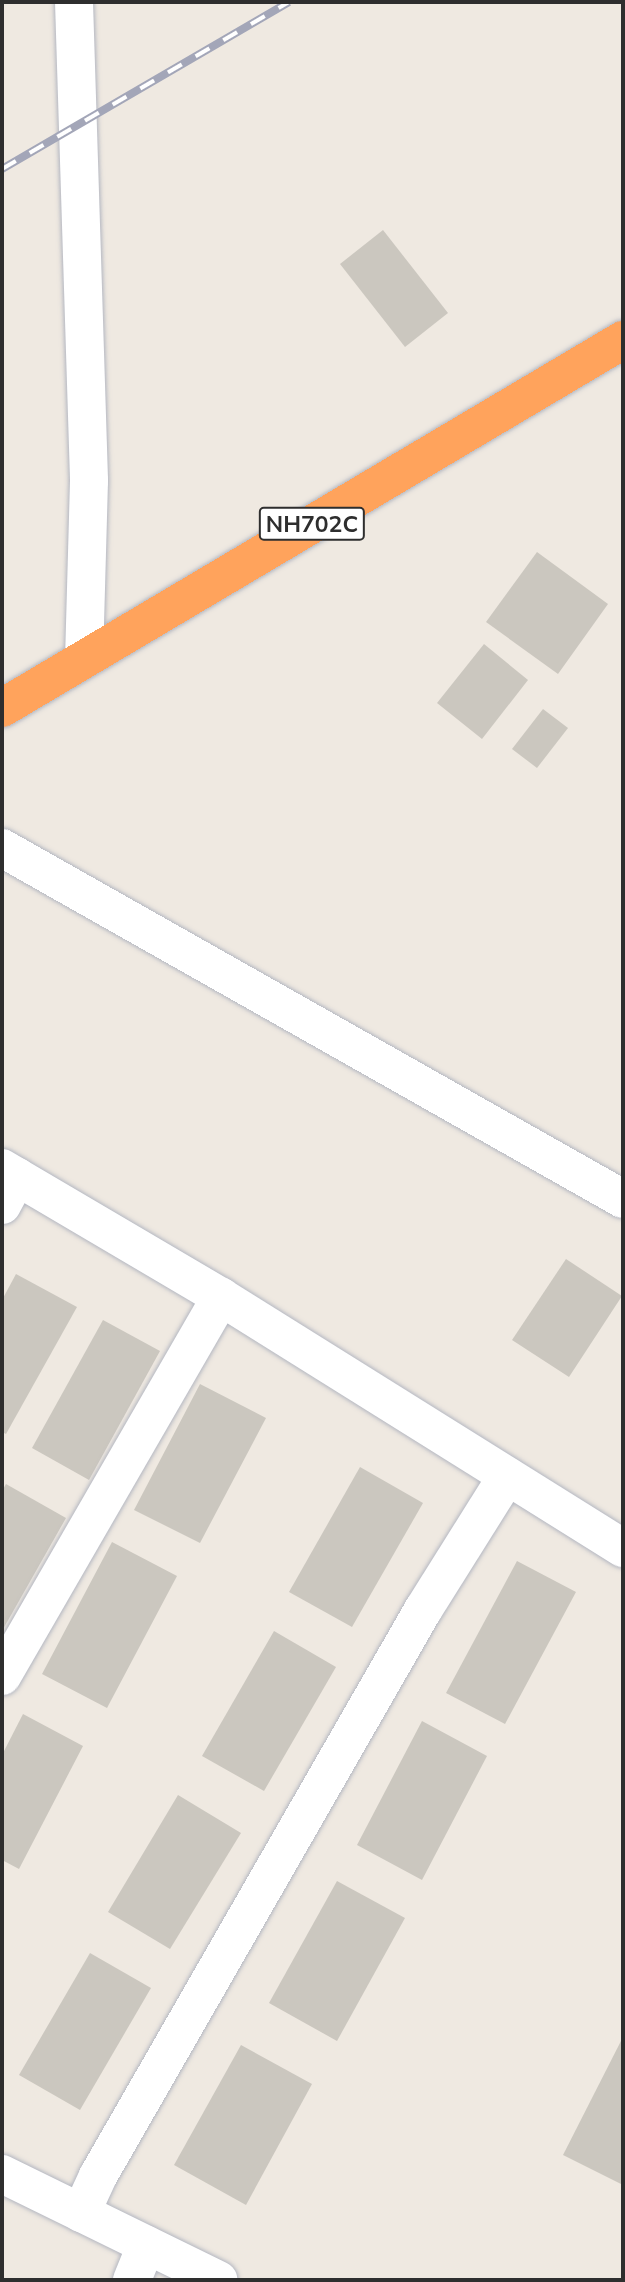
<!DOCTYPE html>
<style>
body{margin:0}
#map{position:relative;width:625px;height:2282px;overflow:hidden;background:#efe9e1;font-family:Mulish,sans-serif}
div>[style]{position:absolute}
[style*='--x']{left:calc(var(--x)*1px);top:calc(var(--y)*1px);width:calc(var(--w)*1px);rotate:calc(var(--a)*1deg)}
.building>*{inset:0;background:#cbc7bf}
.roads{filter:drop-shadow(0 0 2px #b4b7c1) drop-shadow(0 0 2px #b4b7c1)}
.street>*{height:38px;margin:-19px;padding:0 19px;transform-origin:19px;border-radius:19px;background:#fff}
.highway>*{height:38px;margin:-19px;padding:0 19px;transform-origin:19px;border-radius:19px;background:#ffa35c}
.rail>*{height:8px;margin-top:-4px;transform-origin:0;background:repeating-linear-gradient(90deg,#fff 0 16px,#a3a6b8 0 32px);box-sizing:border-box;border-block:2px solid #a3a6b8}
span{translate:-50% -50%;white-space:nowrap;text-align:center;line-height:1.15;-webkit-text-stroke:5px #fff;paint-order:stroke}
.shield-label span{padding:2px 5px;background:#fff;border:2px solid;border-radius:5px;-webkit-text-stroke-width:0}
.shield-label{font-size:23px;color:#2e2e2e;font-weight:700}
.frame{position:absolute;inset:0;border:4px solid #2e2e2e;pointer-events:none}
</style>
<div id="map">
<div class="building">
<i style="clip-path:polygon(383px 230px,448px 313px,405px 347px,340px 264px)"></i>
<i style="clip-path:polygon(537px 552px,608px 604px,558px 674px,486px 622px)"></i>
<i style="clip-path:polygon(484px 644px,528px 680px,482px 739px,437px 703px)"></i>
<i style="clip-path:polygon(543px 709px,568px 728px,537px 768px,512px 749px)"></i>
<i style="clip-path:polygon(566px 1259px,622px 1296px,569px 1377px,512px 1340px)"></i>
<i style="clip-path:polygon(16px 1274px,77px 1307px,6px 1434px,2px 1432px,2px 1300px)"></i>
<i style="clip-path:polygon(103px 1320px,160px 1351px,89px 1480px,32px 1448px)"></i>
<i style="clip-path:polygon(200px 1384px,266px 1418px,200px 1543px,134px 1510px)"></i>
<i style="clip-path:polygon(360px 1467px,423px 1503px,352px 1627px,289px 1592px)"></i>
<i style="clip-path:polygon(6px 1484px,66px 1518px,2px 1631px,2px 1491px)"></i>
<i style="clip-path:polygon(112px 1542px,177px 1576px,107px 1708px,42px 1674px)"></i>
<i style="clip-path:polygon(517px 1561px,576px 1592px,505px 1724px,446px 1693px)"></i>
<i style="clip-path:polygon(274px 1631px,336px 1667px,264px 1791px,202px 1756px)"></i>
<i style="clip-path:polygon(23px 1714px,83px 1746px,19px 1869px,2px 1860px,2px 1755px)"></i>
<i style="clip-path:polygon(422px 1721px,487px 1756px,422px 1880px,357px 1845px)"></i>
<i style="clip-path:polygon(178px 1795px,241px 1833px,170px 1949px,108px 1912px)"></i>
<i style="clip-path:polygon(337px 1881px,405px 1918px,337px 2041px,269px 2003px)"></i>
<i style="clip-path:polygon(90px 1953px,151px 1988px,80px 2110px,19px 2075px)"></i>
<i style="clip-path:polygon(623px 2037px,623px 2185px,563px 2155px)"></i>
<i style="clip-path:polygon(241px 2045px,312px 2084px,246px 2205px,174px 2165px)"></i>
</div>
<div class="roads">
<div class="street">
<i style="--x:74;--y:2;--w:479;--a:88.2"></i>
<i style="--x:89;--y:481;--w:178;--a:91.6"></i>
<i style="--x:2;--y:848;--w:713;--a:29.48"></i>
<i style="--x:2;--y:1168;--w:254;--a:30.5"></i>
<i style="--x:221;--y:1297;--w:474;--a:32"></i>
<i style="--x:2;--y:1205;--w:32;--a:-62"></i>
<i style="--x:2;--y:1676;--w:438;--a:-60"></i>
<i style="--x:2;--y:2174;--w:241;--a:26.1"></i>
<i style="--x:81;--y:2213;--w:41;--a:-65.3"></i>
<i style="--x:98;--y:2176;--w:653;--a:-60.14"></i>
<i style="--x:423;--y:1610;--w:158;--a:-57.9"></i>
<i style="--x:132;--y:2280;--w:38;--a:-68"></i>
</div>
<div class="highway">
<i style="--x:2;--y:708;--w:722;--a:-30.65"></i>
</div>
</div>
<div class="rail">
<i style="--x:2;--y:169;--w:332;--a:-30.2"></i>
</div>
<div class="shield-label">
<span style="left:312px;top:524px">NH702C</span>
</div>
<div class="frame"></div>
</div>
